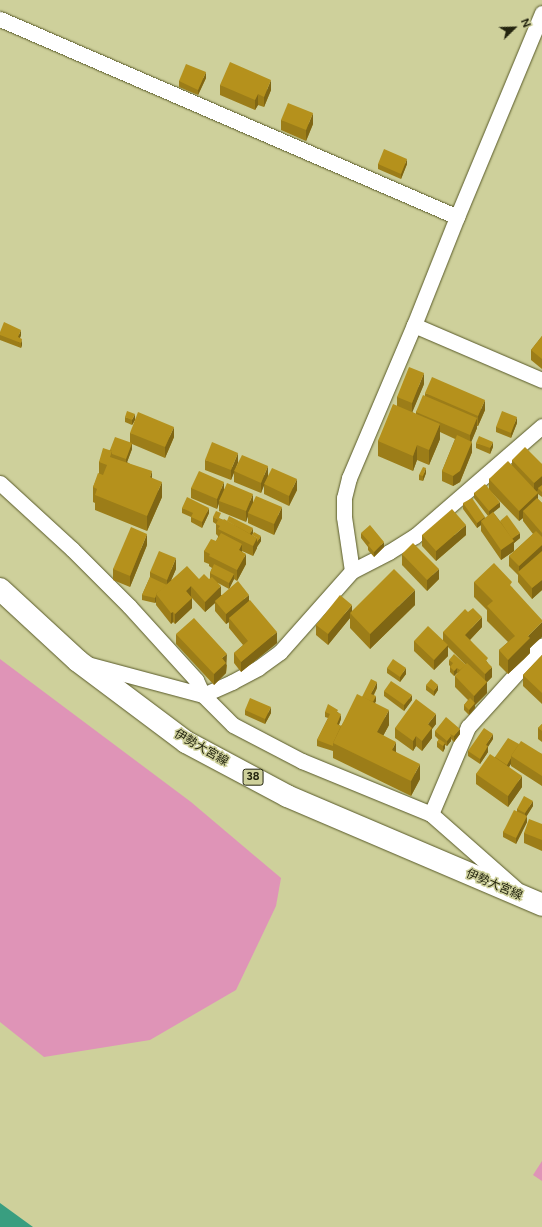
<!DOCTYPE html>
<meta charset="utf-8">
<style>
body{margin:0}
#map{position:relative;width:542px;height:1227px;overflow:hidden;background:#ced09b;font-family:Figtree,"Noto Sans JP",sans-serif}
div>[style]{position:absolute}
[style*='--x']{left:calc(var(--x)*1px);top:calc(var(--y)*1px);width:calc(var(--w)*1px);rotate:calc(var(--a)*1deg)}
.green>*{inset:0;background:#df94b7}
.water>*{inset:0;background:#399e80}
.roads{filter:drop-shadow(0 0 1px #585928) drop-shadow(0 0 1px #585928)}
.minor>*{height:15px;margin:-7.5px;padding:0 7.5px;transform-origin:7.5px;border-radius:7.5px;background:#fff}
.primary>*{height:22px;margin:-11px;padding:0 11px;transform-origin:11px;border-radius:11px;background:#fff}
.wall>*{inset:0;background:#9c7d18}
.shaded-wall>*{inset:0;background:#7f6614}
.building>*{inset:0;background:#b5911c}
span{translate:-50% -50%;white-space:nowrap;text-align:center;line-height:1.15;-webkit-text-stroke:3px #ced09b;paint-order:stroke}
.shield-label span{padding:1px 3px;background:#ced09b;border:1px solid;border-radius:3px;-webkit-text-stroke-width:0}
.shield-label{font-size:11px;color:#23240f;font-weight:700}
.street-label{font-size:12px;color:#23240f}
.north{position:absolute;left:494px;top:8px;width:40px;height:40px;-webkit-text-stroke:3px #ced09b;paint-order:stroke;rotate:67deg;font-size:11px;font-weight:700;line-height:16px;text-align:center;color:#23240f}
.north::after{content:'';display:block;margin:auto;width:14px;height:18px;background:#23240f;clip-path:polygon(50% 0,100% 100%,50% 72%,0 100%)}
</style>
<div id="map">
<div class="green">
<i style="clip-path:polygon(0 659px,191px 802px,281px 878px,276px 906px,236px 990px,150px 1040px,44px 1057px,0 1022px)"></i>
<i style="clip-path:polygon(542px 1161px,542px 1181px,533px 1175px)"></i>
</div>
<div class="water">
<i style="clip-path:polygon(0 1203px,33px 1227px,0 1227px)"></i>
</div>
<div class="roads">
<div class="minor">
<i style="--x:0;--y:19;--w:498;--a:23.4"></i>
<i style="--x:414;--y:325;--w:139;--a:23.3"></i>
<i style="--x:0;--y:483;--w:98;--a:42.5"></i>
<i style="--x:72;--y:549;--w:81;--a:45"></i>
<i style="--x:129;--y:606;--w:100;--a:47.8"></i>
<i style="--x:196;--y:680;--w:17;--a:65"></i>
<i style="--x:203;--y:695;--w:42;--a:45"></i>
<i style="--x:233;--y:725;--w:78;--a:27.6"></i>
<i style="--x:302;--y:761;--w:139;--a:22.3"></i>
<i style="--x:431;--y:814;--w:113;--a:41.4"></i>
<i style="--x:352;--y:571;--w:55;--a:-98.4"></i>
<i style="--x:344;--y:517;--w:19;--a:-90"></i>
<i style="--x:344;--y:498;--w:21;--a:-76"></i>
<i style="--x:349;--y:478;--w:166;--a:-67"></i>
<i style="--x:414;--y:325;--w:116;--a:-68.3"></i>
<i style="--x:457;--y:217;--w:221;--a:-67.4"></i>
<i style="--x:87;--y:664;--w:120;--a:15"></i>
<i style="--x:203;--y:695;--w:32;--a:-24"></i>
<i style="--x:232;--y:682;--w:30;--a:-28"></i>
<i style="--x:258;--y:668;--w:27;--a:-36"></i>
<i style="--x:280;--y:652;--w:108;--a:-48.4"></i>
<i style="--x:352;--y:571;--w:42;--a:-27.2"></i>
<i style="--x:389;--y:552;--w:31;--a:-32"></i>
<i style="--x:415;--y:536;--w:168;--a:-40.9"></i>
<i style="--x:431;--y:814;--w:95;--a:-67"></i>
<i style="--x:468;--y:727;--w:110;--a:-47.9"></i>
</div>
<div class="primary">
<i style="--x:0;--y:589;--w:106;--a:42.7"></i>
<i style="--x:78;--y:661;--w:135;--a:36.9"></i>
<i style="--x:186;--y:742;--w:115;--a:28.1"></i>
<i style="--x:287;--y:796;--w:277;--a:23.1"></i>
</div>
</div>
<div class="wall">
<i style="clip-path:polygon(206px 78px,198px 95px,179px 87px,179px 81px)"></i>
<i style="clip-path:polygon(220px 85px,271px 90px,264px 107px,258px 105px,255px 110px,220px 95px)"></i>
<i style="clip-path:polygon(281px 120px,313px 124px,306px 141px,281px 130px)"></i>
<i style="clip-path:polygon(378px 164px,407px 164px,401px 179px,378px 169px)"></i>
<i style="clip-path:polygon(0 332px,21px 335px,20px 338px,22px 345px,21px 348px,0 340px)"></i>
<i style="clip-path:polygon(542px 336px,542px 369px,531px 360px,531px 350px)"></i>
<i style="clip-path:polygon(424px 384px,412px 412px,416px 414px,416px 412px,425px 396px,425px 393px,485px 410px,478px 426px,477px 426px,477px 428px,471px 442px,472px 452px,460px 482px,453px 486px,442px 481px,442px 471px,455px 439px,440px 432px,440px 439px,429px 465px,417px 460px,413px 471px,378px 456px,378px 441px,397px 406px,397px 397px)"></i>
<i style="clip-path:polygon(125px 417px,135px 420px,132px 425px,125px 422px)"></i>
<i style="clip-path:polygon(517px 423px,511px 438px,496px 432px,496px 427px)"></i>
<i style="clip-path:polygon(130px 433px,174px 437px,165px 458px,132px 444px,132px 449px,127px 462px,152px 478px,162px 497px,147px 531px,95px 510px,95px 503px,93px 502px,93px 487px,99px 474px,99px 462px,110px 450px,130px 443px)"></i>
<i style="clip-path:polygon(476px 443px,493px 447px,490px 454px,476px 448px)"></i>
<i style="clip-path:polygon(205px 460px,268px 476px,297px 490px,289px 506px,264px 494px,264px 484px,261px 493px,234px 482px,234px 472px,231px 480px,205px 470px)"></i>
<i style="clip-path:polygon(512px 460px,542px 464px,542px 497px,538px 494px,538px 499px,542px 503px,542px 590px,532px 599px,518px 582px,518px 575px,509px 566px,509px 556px,533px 534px,523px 521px,523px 518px,519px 521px,491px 492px,500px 507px,493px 512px,500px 521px,520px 538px,514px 543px,514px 551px,501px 560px,481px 531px,481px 525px,477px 528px,463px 509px,463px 503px,485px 518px,488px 516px,474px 498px,474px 493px,489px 489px,489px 479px,512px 465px)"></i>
<i style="clip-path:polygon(426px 473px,423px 481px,419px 480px,419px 475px)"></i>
<i style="clip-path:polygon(191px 488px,224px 489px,253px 502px,282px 518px,274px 535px,248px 523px,248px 516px,246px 522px,219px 511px,219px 503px,217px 509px,191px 498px)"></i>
<i style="clip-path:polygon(182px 508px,209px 513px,202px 528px,191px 522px,191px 517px,182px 513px)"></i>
<i style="clip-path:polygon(213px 517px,221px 519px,253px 533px,252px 535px,261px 541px,257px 547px,257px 548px,253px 556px,242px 551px,246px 564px,237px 581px,234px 579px,229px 589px,218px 583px,221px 595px,249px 600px,277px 643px,241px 672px,234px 663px,234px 653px,243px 645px,229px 628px,229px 622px,226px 624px,215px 611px,215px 603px,205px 612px,192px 598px,192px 608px,175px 624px,173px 622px,171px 624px,156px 605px,156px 602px,155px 603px,142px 600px,142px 595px,150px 577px,150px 572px,176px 569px,171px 580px,210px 579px,210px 573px,212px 568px,209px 566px,209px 564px,204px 562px,204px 551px,216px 541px,218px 537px,218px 536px,216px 534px,216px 524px,213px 522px)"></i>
<i style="clip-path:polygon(361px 533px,384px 547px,374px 557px,368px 550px,368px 547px,361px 538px)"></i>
<i style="clip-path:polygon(422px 535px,466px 535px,436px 561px,422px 546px)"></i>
<i style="clip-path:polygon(147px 545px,130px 587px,113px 580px,113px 569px)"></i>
<i style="clip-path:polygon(402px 554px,439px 579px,427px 591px,402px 565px)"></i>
<i style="clip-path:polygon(474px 582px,512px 587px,530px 648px,530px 653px,523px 660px,508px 674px,499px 665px,499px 650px,508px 642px,487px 621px,487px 610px,474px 597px)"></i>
<i style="clip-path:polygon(415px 605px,370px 649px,350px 628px,350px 618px,328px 645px,316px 635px,316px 625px,352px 611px)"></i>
<i style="clip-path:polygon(482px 627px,470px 640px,488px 663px,492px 677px,487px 682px,487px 693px,475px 705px,475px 708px,469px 715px,464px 710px,464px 705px,468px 700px,455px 687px,455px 676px,458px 673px,457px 673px,454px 676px,450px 672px,450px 666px,449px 665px,449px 660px,466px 665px,448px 647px,448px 656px,434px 670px,414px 651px,414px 641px,443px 640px,443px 632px)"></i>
<i style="clip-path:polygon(176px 634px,227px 665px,226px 673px,214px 685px,176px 644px)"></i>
<i style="clip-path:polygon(542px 655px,542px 704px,523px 686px,523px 675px)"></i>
<i style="clip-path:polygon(387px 668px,406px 674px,400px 682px,387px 673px)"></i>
<i style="clip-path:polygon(426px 685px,438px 690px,434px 696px,426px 690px)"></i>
<i style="clip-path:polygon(377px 688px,374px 695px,376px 701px,375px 703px,389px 725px,383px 736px,396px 752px,420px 779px,411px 796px,333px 758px,333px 751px,317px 746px,317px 740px,328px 718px,325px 717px,325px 712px,338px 712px,341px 719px,339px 725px,341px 726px,362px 697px)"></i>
<i style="clip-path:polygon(384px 691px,412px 700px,404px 711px,384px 696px)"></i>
<i style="clip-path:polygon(245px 710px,271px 713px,265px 724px,245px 715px)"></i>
<i style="clip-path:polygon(436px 724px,432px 729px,432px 738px,422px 751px,416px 746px,413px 751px,395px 738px,395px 728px)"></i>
<i style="clip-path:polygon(542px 724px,542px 742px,538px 739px,538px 728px)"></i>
<i style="clip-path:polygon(435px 731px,460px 734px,454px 742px,451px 739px,451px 741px,447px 746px,445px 745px,445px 748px,443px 752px,437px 747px,437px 742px,439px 740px,435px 736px)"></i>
<i style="clip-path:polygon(493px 739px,488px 746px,488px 752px,480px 764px,468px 756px,468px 751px)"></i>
<i style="clip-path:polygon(519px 744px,542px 754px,542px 786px,511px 766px,511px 763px,509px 767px,522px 787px,508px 807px,476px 784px,476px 774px,495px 757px)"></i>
<i style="clip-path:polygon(533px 806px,526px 816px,527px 822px,516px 844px,503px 837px,503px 832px,517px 812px,517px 809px)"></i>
<i style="clip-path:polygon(542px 824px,542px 851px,524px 843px,524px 833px)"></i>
</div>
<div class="shaded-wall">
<i style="clip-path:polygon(206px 72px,206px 78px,198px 95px,198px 90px)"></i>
<i style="clip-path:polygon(271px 80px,271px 90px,264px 107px,264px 97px)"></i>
<i style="clip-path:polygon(258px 94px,258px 105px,255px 110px,255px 100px)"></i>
<i style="clip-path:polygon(313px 113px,313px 124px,306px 141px,306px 130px)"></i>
<i style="clip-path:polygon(407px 159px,407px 164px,401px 179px,401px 174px)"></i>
<i style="clip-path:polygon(21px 330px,21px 335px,18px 343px,18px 337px)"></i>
<i style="clip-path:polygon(22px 339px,22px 345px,21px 348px,21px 343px)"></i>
<i style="clip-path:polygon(424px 373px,424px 384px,412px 413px,412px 403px)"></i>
<i style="clip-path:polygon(485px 400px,485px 410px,478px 426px,478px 416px)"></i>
<i style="clip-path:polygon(135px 414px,135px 420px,132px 425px,132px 420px)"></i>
<i style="clip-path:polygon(517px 417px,517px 423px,511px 438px,511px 433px)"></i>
<i style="clip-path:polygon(477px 418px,477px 428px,470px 445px,470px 435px)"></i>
<i style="clip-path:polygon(440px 424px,440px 439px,429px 465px,429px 450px)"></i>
<i style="clip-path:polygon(174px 427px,174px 437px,165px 458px,165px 447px)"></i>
<i style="clip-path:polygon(472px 442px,472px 452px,460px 482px,453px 486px,453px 476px)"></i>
<i style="clip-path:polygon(493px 442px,493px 447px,490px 454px,490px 448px)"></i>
<i style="clip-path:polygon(132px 443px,132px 449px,126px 465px,126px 459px)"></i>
<i style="clip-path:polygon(417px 445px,417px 460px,413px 471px,413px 456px)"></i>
<i style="clip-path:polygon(238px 453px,238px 463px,231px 480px,231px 470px)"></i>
<i style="clip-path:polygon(268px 466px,268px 476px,261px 493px,261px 483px)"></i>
<i style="clip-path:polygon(426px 468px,426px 473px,423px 481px,423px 476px)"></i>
<i style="clip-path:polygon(152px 471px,152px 486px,150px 477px)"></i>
<i style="clip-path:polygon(542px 476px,542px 486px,538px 488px,538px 490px,534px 494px,534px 483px)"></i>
<i style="clip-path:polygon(297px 479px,297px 490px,289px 506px,289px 496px)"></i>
<i style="clip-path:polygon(162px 482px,162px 497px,147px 531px,147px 516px)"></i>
<i style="clip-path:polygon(224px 482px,224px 492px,219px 501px,219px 503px,217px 509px,217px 499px)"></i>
<i style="clip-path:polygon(538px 493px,538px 503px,523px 511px,523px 518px,519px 521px,519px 511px)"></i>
<i style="clip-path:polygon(253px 494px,253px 504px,248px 513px,248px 516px,246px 522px,246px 511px)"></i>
<i style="clip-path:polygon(500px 502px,500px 507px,489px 516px,489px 511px)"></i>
<i style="clip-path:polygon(282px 507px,282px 518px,274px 535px,274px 524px)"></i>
<i style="clip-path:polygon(209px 508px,209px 513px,202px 528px,202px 522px)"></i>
<i style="clip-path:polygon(485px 517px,485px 523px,481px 521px,481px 525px,477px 528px,477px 523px)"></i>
<i style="clip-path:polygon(466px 525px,466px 535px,436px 561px,436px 551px)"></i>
<i style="clip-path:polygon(253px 528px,253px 533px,250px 540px,250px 534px)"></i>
<i style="clip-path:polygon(520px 533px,520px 538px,514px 543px,514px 551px,501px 560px,501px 550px,511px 539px)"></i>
<i style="clip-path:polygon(147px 534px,147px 545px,130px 587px,130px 576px)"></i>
<i style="clip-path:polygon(261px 536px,261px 541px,257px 547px,257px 542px)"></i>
<i style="clip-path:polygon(257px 538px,257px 548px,253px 556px,253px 546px)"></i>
<i style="clip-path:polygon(384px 542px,384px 547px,374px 557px,374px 552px)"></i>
<i style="clip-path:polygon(242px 544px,242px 554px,239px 550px)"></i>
<i style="clip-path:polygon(542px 545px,542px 555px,519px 573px,519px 566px)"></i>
<i style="clip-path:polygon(246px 554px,246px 564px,237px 581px,237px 570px)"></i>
<i style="clip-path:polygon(176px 558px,176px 569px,167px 590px,167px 580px)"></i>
<i style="clip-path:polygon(439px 569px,439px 579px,427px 591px,427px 580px)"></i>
<i style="clip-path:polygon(234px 574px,234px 579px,229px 589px,229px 583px)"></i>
<i style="clip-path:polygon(542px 580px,542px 590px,532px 599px,532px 588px)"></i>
<i style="clip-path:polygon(191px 586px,191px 597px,186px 591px)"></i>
<i style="clip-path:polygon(221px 586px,221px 596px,215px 601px,215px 603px,205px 612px,205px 602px)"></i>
<i style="clip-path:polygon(415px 590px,415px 605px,370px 649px,370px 634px)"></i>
<i style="clip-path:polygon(249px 595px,249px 605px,229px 618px,229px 622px,226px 624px,226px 614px)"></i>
<i style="clip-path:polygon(156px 596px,156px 602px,155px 603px,155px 598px)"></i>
<i style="clip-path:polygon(192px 598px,192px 608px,175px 624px,175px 614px)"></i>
<i style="clip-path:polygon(352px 605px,352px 615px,350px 613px,350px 618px,328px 645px,328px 634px)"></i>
<i style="clip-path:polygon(173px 612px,173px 622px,171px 624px,171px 613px)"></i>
<i style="clip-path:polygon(482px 617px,482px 627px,465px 645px,465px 635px)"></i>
<i style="clip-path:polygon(542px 622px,542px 637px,530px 648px,530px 653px,523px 660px,508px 674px,508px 660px,528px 636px)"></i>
<i style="clip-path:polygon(277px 632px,277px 643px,241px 672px,241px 662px)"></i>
<i style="clip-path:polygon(448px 645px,448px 656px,434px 670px,434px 660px)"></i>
<i style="clip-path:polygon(227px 654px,226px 673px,214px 685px,214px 674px,222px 658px)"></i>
<i style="clip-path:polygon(492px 667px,492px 677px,485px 684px,485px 674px)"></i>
<i style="clip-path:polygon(406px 668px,406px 674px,400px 682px,400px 677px)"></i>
<i style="clip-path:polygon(457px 668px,457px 673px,454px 676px,454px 671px)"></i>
<i style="clip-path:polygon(377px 682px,377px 688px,371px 699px,371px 694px)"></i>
<i style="clip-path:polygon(487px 682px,487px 693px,475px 705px,475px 708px,469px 715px,469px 710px,474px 704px,474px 696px)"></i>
<i style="clip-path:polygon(438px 685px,438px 690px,434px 696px,434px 691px)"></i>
<i style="clip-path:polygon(412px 695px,412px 700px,404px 711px,404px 705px)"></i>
<i style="clip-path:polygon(376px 696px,376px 701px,372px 708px,372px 702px)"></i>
<i style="clip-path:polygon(271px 707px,271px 713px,265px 724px,265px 719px)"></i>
<i style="clip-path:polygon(389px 710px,389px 725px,377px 747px,377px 732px)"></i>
<i style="clip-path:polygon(341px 714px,341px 719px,337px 729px,337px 724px)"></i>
<i style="clip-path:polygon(436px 714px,436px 724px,432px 729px,432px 738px,422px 751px,422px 741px,428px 724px)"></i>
<i style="clip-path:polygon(460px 729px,460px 734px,454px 742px,454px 736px)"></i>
<i style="clip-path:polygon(493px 734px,493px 739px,486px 750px,486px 745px)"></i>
<i style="clip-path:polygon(416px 736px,416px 746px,413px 751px,413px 741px)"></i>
<i style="clip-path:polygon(451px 736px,451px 741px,447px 746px,447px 741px)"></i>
<i style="clip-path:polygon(396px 742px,396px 757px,392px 750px)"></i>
<i style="clip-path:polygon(445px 743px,445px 748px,443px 752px,443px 746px)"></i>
<i style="clip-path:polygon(488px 746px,488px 752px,480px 764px,480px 759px)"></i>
<i style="clip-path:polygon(511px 758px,511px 764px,507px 770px,507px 765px)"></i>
<i style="clip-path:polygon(420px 764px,420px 779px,411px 796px,411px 781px)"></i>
<i style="clip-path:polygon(522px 776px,522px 787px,508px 807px,508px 796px)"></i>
<i style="clip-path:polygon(533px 801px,533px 806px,525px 819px,525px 813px)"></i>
<i style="clip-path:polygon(527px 816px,527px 822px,516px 844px,516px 838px)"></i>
</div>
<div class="building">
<i style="clip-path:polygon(230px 62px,271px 80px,264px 97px,258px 94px,255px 100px,220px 85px)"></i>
<i style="clip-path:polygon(186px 64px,206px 72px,198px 90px,179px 81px)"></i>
<i style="clip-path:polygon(288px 103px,313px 113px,306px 130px,281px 120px)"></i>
<i style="clip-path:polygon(384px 149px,407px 159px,401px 174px,378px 164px)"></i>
<i style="clip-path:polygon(4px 322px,21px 330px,18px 337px,22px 339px,21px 343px,0 335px,0 332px)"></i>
<i style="clip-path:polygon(542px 336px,542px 359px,531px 350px)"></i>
<i style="clip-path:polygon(409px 367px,424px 373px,412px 403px,397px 397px)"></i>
<i style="clip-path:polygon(432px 377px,485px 400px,478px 416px,425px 393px)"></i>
<i style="clip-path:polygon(423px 395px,477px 418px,470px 435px,416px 412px)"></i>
<i style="clip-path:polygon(393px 404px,440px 424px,429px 450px,417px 445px,413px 456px,378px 441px)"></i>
<i style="clip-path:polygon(127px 411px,135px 414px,132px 420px,125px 417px)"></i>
<i style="clip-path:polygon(502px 411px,517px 417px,511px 433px,496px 427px)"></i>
<i style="clip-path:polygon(138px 412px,174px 427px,165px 447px,130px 433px)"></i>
<i style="clip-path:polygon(457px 435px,472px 442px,460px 471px,453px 476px,442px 471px)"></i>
<i style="clip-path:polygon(479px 436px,493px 442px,490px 448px,476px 443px)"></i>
<i style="clip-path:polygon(115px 437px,132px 443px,126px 459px,112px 454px,112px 451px,110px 450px)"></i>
<i style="clip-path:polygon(212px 442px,238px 453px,231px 470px,205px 460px)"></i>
<i style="clip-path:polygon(525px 447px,542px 464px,542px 476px,534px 483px,512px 460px)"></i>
<i style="clip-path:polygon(103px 448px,112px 451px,110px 457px,152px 471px,150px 477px,162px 482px,147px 516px,95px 495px,97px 489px,93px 487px,98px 473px,103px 475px,107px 465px,99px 462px)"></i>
<i style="clip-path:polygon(242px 455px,268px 466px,261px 483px,234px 471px)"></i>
<i style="clip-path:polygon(508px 461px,538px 493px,519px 511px,489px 479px)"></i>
<i style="clip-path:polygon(423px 467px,426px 468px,423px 476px,419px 475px)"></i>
<i style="clip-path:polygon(272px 468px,297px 479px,289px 496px,264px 484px)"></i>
<i style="clip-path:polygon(199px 471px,224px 482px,217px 499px,191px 488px)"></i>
<i style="clip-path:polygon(227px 483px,253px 494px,246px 511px,219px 501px)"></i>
<i style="clip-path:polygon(485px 484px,500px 502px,489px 511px,474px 493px)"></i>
<i style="clip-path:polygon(542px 485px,542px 492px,538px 488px)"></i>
<i style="clip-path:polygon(256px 496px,282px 507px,274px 524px,248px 513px)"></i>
<i style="clip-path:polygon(187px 497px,209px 508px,202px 522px,191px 517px,193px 513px,182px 508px)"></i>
<i style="clip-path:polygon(472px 498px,485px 517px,477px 523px,463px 503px)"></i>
<i style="clip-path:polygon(537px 498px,542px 503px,542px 533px,523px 511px)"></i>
<i style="clip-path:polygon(452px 509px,466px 525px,436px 551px,422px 535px)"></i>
<i style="clip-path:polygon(216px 511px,221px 513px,218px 520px,213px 517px)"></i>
<i style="clip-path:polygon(493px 512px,514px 541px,501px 550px,481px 521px)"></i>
<i style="clip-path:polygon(507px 515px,520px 533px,512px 539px,500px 521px)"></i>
<i style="clip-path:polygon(229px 516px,253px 528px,250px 534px,227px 521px)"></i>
<i style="clip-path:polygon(219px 518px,223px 520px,224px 519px,257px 538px,253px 546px,218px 529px,220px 526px,216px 524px)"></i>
<i style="clip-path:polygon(370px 525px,384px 542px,374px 552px,368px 545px,370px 543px,361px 533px)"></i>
<i style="clip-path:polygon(131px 527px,147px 534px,130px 576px,113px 569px)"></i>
<i style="clip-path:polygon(536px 531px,542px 537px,542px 545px,519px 566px,509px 556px)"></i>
<i style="clip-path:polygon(254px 532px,261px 536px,257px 542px,257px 538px,252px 535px)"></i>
<i style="clip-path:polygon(221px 533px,242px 544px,239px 550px,246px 554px,237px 570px,209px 556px,210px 554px,204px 551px,211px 539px,216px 541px)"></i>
<i style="clip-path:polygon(413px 543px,439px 569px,427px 580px,402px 554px)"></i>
<i style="clip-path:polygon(159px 551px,176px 558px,167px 580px,150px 572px)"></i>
<i style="clip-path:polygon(542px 551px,542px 580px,532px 588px,518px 572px)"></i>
<i style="clip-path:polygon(494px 563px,512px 582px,510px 585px,542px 620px,542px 622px,528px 636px,530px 638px,508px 660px,499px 650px,515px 636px,487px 606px,493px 601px,474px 582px)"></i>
<i style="clip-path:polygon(214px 564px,234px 574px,229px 583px,210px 573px)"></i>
<i style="clip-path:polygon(187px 566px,199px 579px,204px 574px,209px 579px,212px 577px,221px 586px,205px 602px,191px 586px,186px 591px,192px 598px,175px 614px,173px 612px,171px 613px,156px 594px)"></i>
<i style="clip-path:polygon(394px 569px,415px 590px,370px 634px,350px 613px)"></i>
<i style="clip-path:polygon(150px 577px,167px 585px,156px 594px,156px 596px,155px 598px,142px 595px)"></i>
<i style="clip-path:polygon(238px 581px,249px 595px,226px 614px,215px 601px)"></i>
<i style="clip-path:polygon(340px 595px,352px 605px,328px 634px,316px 625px)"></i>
<i style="clip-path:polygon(250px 600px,277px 632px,241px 662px,234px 653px,248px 641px,229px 618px)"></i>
<i style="clip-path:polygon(473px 608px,482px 617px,465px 635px,488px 658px,486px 661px,492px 667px,485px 674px,443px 632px,465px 609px,468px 612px)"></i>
<i style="clip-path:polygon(194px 618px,227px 654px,222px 658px,226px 663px,214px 674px,176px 634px)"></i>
<i style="clip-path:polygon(428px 626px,448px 645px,434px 660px,414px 641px)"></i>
<i style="clip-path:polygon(454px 654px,466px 665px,460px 670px,457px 668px,454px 671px,450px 667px,453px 663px,449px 660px)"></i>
<i style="clip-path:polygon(542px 655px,542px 693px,523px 675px)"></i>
<i style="clip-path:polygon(393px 659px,406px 668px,400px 677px,387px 668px)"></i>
<i style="clip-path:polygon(467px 663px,487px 682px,474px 696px,455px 676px)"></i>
<i style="clip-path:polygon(371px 679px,377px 682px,371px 694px,376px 696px,373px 702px,362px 697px)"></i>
<i style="clip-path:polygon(431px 679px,438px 685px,434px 691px,426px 685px)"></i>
<i style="clip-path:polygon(391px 681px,412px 695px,404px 705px,384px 691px)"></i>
<i style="clip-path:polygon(357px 694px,389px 710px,377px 732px,396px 742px,392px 750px,420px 764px,411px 781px,333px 743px)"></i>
<i style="clip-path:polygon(250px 698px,271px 707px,265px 719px,245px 710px)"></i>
<i style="clip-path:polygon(470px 698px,475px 703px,469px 710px,464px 705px)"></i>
<i style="clip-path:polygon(416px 699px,436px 714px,428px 724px,432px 728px,422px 741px,416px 736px,413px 741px,395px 728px)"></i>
<i style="clip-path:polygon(328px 704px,338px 710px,337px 712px,341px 714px,337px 724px,341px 726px,333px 743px,333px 746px,317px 740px,330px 714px,325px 712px)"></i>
<i style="clip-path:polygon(446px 717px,460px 729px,454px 736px,450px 734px,451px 736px,447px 741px,435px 731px)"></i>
<i style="clip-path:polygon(542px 724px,542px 731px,538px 728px)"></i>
<i style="clip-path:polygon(484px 728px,493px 734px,486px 745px,488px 746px,480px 759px,468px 751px)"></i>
<i style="clip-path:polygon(508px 738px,519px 744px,511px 756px,511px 758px,507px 765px,495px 757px)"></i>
<i style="clip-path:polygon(439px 739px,445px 743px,443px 746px,437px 742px)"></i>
<i style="clip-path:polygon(521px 741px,542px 754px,542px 776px,511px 756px)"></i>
<i style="clip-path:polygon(490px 754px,522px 776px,508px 796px,476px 774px)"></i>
<i style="clip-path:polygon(524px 796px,533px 801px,525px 813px,517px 809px)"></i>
<i style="clip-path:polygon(514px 810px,527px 816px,516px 838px,503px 832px)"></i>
<i style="clip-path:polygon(529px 819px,542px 824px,542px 840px,524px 833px)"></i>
</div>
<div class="shield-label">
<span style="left:253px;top:777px">38</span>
</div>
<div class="street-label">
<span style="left:201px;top:748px;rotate:30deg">伊勢大宮線</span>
<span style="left:494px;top:885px;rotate:23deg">伊勢大宮線</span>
</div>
<div class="north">N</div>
</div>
